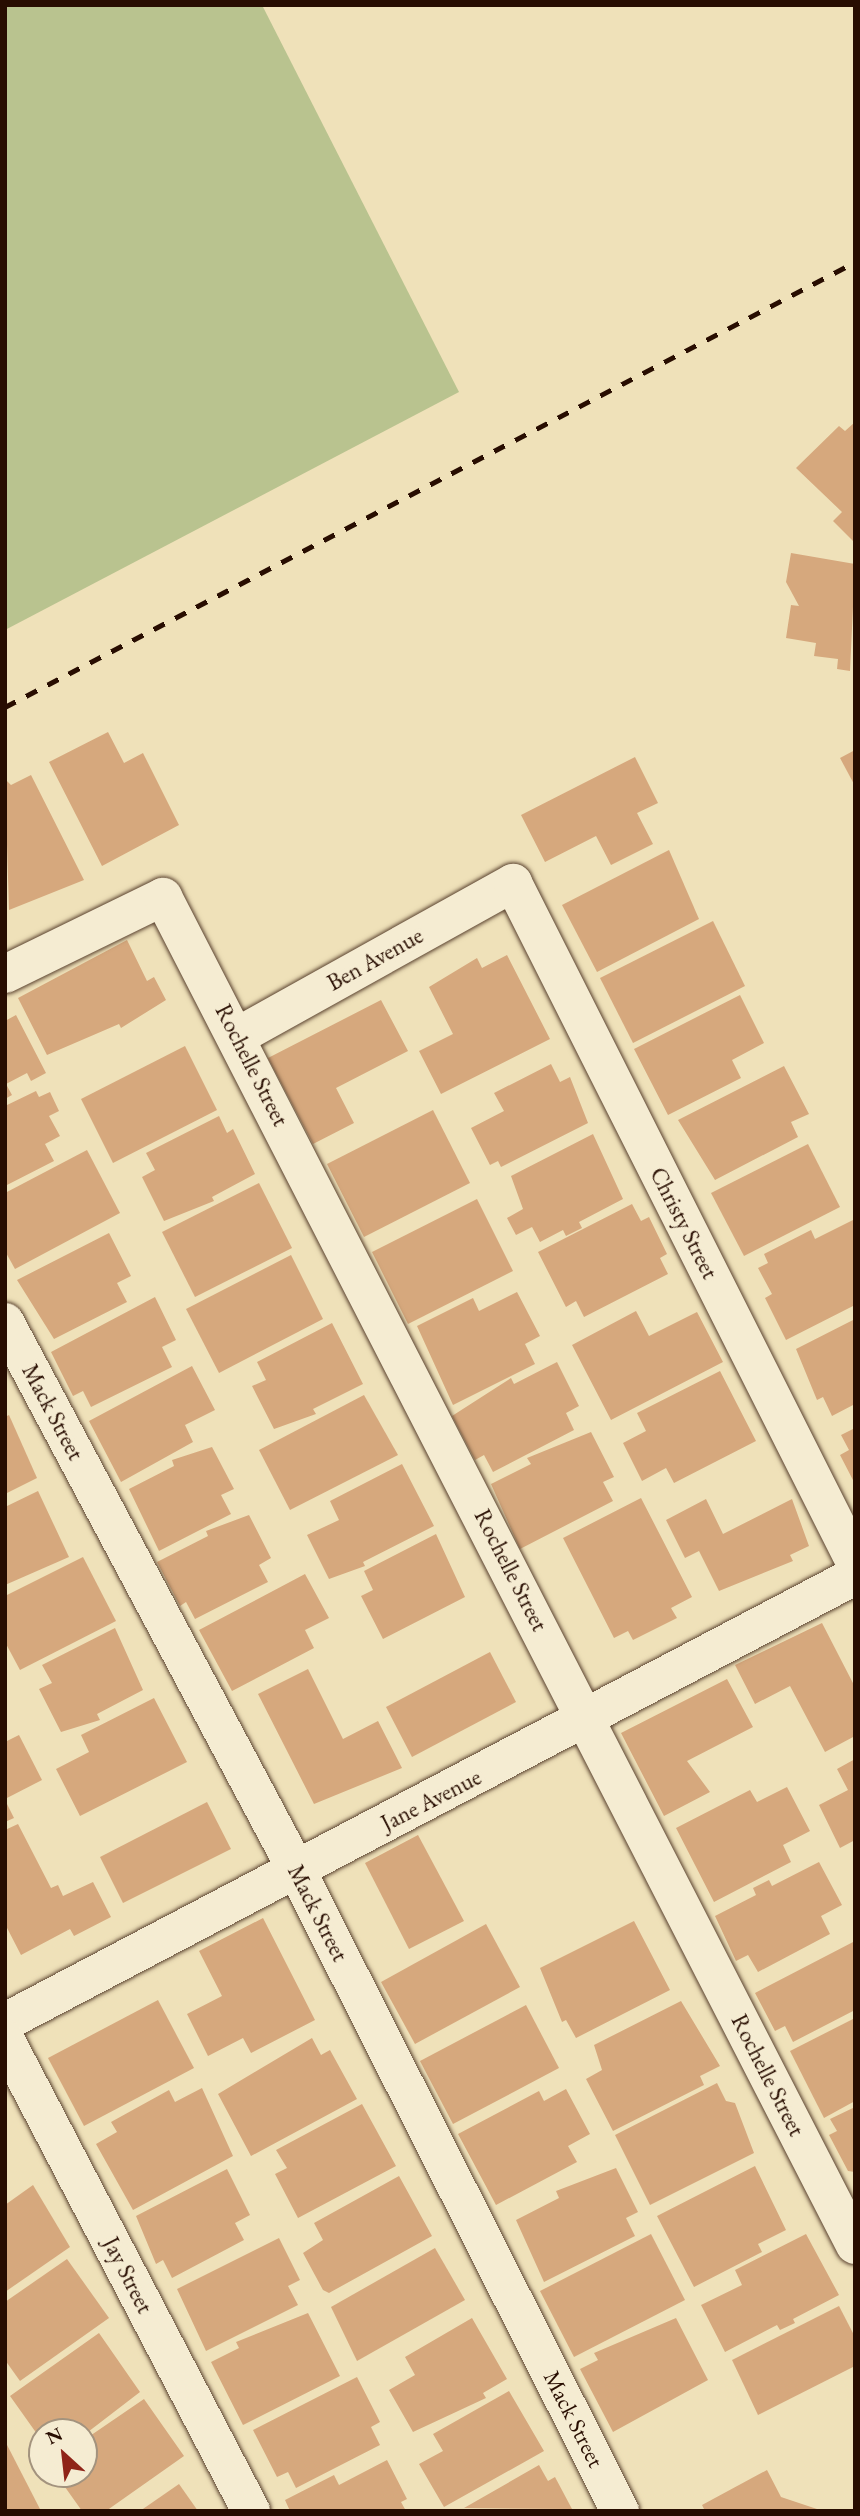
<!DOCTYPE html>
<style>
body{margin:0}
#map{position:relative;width:860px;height:2516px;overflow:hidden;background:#efe1b9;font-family:"EB Garamond",serif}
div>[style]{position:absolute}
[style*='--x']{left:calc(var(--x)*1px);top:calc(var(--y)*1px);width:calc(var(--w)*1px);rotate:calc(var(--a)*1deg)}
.green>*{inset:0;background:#b9c38f}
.building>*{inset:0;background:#d6a87d}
.roads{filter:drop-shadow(0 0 2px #5a422f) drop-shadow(0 0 2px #5a422f)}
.street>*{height:38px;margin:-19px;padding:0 19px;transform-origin:19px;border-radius:19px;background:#f5ecd2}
.rail>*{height:5px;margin-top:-2.5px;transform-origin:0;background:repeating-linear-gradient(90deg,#280d01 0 12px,transparent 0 24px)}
span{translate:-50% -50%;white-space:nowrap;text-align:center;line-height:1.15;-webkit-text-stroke:7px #f5ecd2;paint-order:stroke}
.street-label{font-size:23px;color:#280d01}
.frame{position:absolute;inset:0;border:7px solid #280d01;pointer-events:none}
.north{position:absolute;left:28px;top:2418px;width:70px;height:70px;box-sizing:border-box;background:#f5ecd2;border:2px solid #a3937e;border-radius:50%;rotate:333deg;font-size:19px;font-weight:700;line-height:28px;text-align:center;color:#280d01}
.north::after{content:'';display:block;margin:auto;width:24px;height:32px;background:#8f2418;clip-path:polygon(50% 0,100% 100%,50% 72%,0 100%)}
</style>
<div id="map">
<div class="green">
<i style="clip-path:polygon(5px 5px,262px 5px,459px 392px,5px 630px)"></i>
</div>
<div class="building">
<i style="clip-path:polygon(855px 422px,855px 543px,833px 521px,842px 512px,796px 468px,839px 426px,845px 431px)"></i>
<i style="clip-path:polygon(791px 553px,855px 564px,850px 671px,837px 669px,838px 659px,814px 656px,816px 643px,786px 638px,791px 605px,799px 606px,786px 582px)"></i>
<i style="clip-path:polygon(108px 732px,124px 763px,143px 753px,179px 825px,102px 866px,49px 762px)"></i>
<i style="clip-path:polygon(855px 750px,855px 786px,840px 758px)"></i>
<i style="clip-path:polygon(635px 757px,658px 803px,637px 813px,653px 844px,611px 865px,596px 836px,545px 862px,521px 815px)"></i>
<i style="clip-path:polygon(31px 775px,84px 880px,9px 910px,5px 779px,11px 785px)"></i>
<i style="clip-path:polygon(669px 850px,699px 919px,597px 972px,562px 905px)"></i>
<i style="clip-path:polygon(713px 921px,745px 986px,633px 1043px,600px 978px)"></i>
<i style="clip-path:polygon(127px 940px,147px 981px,154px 977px,166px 1000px,121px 1028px,119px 1024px,47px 1055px,18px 998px)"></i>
<i style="clip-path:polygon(507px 955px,550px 1039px,441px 1094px,419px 1051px,453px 1034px,429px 987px,477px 958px,482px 968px)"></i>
<i style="clip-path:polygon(740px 995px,764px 1043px,732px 1060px,741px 1078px,668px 1115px,634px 1049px)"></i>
<i style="clip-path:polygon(381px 1000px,408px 1051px,336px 1088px,354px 1123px,313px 1144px,268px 1058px)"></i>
<i style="clip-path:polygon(16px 1015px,46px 1073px,31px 1081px,27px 1073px,6px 1084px,12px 1095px,5px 1099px,5px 1021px)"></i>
<i style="clip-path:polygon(185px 1046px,217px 1110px,113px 1163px,81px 1099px)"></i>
<i style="clip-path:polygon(551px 1064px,560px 1082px,570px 1077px,588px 1123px,501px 1167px,498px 1161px,490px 1165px,471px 1128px,504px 1111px,494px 1093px)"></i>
<i style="clip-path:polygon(784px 1066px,809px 1114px,791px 1122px,798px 1137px,715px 1180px,678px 1120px)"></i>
<i style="clip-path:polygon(36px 1091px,39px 1097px,50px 1092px,59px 1111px,49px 1116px,60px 1136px,45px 1144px,54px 1161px,5px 1186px,5px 1106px)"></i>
<i style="clip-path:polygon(433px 1110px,470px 1183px,364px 1237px,327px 1164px)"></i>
<i style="clip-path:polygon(219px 1116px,227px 1133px,233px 1129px,255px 1174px,212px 1197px,214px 1201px,164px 1221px,142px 1177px,155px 1170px,146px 1153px)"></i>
<i style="clip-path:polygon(593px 1134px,623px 1199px,579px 1222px,582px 1228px,566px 1236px,563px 1230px,540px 1242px,532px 1227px,516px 1235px,507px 1218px,523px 1209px,511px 1176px)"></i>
<i style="clip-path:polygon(808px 1144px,840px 1207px,744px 1256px,711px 1193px)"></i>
<i style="clip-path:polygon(87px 1150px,120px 1213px,15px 1269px,5px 1251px,5px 1193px)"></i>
<i style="clip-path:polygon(259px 1183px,292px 1248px,195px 1297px,162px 1232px)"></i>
<i style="clip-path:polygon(477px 1199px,513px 1271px,408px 1324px,372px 1252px)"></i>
<i style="clip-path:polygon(632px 1204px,641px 1221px,649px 1217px,667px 1254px,660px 1258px,668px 1274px,584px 1317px,576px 1301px,566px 1307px,538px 1252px)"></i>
<i style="clip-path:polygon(855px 1219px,855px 1305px,786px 1340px,765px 1298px,772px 1294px,758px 1268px,768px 1263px,764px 1254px,811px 1230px,815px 1239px)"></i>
<i style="clip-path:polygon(109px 1233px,131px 1276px,117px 1283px,127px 1302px,54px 1339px,17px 1280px)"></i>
<i style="clip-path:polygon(291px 1255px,323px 1319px,219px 1373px,186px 1309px)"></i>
<i style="clip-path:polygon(517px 1292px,540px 1336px,525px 1344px,535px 1364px,453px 1405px,417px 1326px,473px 1298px,479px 1311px)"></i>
<i style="clip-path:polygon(155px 1297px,176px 1340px,162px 1347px,172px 1367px,91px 1407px,83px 1391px,73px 1396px,51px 1352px)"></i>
<i style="clip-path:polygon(636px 1311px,649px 1336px,697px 1312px,723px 1362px,611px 1420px,572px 1345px)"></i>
<i style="clip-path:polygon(855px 1319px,855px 1404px,832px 1416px,823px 1397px,817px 1400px,796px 1349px)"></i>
<i style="clip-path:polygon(332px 1323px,363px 1384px,313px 1409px,316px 1414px,274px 1429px,252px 1386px,266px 1380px,257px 1362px)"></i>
<i style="clip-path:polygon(557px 1362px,579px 1406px,566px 1413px,574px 1430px,493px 1472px,484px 1455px,475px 1460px,452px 1416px,511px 1378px,514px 1384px)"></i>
<i style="clip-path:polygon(192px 1366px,215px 1410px,185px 1425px,193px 1442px,121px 1482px,89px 1421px)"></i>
<i style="clip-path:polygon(720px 1371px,756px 1441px,674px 1483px,666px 1468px,642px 1481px,623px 1443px,646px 1431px,637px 1413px)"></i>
<i style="clip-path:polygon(364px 1395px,398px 1455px,290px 1510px,259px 1450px)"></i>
<i style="clip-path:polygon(9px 1415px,37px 1478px,5px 1494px,5px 1417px)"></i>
<i style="clip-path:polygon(855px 1428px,855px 1484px,840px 1455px,849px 1450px,841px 1435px)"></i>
<i style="clip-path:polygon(591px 1432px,614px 1477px,603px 1482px,613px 1501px,520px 1549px,491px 1484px,531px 1464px,527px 1458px)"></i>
<i style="clip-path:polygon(212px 1447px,234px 1489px,221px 1495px,231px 1514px,159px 1551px,129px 1489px,174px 1466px,172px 1460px)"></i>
<i style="clip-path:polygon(402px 1464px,434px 1526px,363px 1562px,365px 1566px,329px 1579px,307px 1535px,339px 1520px,330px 1501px)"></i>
<i style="clip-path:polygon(38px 1491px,69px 1557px,5px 1585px,5px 1507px)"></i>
<i style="clip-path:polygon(641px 1498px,692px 1597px,671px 1608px,677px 1618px,633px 1640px,628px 1631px,614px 1638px,563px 1538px)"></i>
<i style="clip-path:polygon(706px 1499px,723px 1534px,792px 1499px,809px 1546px,790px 1555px,793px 1561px,719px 1591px,699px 1551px,685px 1558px,666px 1520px)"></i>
<i style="clip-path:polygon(249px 1515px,271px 1558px,259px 1565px,268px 1582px,195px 1619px,186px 1602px,180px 1606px,157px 1562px,208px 1536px,206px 1531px)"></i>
<i style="clip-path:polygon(436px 1534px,465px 1597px,383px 1639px,361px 1596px,373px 1590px,364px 1571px)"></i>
<i style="clip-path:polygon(83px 1557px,116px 1621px,20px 1670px,5px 1642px,5px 1596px)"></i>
<i style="clip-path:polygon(305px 1574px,329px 1618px,305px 1630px,314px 1648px,232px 1691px,199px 1630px)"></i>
<i style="clip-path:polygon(822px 1623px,855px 1687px,855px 1736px,825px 1752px,790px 1686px,755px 1704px,735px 1665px)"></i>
<i style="clip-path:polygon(115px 1628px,143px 1690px,97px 1714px,100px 1720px,61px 1732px,39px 1689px,52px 1683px,42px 1665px)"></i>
<i style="clip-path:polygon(490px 1652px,516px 1702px,412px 1757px,386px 1707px)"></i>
<i style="clip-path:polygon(308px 1669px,343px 1739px,378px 1721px,402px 1768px,314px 1804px,258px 1694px)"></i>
<i style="clip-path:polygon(727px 1679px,753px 1727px,687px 1761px,710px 1792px,664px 1816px,621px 1733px)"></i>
<i style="clip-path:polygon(154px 1698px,187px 1762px,80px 1816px,56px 1769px,89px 1752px,81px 1735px)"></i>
<i style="clip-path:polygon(19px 1735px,42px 1780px,5px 1799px,5px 1742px)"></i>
<i style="clip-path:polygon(855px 1759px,855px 1840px,840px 1848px,819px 1805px,848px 1790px,837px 1769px)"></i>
<i style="clip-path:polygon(787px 1787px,810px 1831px,783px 1845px,791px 1862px,714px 1902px,676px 1828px,750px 1790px,757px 1802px)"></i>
<i style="clip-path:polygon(5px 1800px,14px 1818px,5px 1822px)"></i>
<i style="clip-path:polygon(207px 1802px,231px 1849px,123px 1903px,100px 1857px)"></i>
<i style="clip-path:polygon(18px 1824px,51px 1888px,58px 1885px,63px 1896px,93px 1882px,111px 1917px,74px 1936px,70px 1929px,21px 1955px,5px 1924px,5px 1830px)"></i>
<i style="clip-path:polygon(418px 1835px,464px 1921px,409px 1949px,365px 1863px)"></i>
<i style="clip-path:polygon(819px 1862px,842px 1905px,821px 1916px,830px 1934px,758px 1972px,748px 1955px,736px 1961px,715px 1916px,756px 1895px,753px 1888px,769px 1880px,772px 1886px)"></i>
<i style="clip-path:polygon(263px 1918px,315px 2020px,251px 2053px,243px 2038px,208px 2056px,187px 2014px,222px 1996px,199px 1951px)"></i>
<i style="clip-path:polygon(634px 1921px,670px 1990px,576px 2038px,566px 2020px,562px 2022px,540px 1968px)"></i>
<i style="clip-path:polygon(486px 1924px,520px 1987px,415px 2044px,381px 1982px)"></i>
<i style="clip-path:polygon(855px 1941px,855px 2010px,793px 2042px,785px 2026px,775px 2031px,755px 1993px)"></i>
<i style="clip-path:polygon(158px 2000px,194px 2068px,84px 2126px,48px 2058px)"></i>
<i style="clip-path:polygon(681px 2001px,720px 2066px,700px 2076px,704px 2085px,613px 2131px,586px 2079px,602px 2070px,594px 2045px)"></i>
<i style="clip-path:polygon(526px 2005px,559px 2068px,453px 2124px,420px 2061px)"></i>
<i style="clip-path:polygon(855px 2018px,855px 2101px,824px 2118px,790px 2051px)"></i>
<i style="clip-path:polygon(312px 2038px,321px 2055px,330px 2050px,357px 2099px,251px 2156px,218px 2094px)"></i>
<i style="clip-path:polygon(717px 2083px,726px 2101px,735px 2103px,754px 2153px,650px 2205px,615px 2135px)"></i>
<i style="clip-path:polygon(202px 2088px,233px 2156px,133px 2210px,96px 2144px,117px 2132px,111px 2122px,169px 2090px,175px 2102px)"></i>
<i style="clip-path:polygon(566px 2089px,590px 2134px,568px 2146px,577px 2162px,496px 2205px,458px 2134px,539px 2091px,544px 2101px)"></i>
<i style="clip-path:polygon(362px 2104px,396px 2166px,298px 2218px,275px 2174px,287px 2168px,276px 2150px)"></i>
<i style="clip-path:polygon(855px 2107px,855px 2172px,848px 2171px,829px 2135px,837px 2131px,830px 2119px)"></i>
<i style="clip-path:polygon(755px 2166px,786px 2230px,758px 2244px,762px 2252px,694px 2287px,657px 2216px)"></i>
<i style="clip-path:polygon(616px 2168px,638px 2212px,626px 2218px,635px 2236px,544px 2282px,516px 2220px,559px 2198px,556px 2191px)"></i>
<i style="clip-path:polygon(227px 2169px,250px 2215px,235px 2223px,244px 2240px,172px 2278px,163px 2260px,156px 2264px,136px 2216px)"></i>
<i style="clip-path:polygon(399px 2176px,432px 2236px,329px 2293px,323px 2290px,303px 2253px,323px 2240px,314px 2223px)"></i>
<i style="clip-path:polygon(33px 2185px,70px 2247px,5px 2292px,5px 2205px)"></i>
<i style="clip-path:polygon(651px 2234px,685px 2300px,574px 2357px,540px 2291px)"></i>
<i style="clip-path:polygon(806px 2234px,839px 2295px,793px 2319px,795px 2323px,780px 2330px,777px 2325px,725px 2352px,701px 2305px,742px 2285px,735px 2270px)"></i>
<i style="clip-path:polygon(279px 2238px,300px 2280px,288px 2286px,298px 2305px,206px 2351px,177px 2289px)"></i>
<i style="clip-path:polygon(435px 2248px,465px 2300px,357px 2361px,331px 2307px)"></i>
<i style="clip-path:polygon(67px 2259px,109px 2318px,20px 2381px,5px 2360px,5px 2302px)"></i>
<i style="clip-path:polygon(839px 2306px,855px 2337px,855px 2366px,758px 2415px,732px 2360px)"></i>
<i style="clip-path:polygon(308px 2313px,340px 2376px,243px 2425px,211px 2362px,239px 2348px,236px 2342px)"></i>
<i style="clip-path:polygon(472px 2318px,507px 2379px,483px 2393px,486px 2398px,413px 2432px,389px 2390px,415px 2375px,405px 2357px)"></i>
<i style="clip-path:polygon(676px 2318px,708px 2380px,613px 2432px,580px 2369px,598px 2360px,594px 2353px)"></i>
<i style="clip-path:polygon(99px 2333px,140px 2392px,84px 2435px,42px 2432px,42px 2441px,10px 2396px)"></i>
<i style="clip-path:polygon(357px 2377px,380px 2422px,371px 2427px,380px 2445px,296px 2488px,288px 2472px,277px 2477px,253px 2430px)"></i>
<i style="clip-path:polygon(509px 2391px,544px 2451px,444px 2507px,419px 2464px,443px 2451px,433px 2434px)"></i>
<i style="clip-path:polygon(144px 2399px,184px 2456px,106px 2511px,82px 2511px,60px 2480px,84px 2474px,84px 2440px)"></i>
<i style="clip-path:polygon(5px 2441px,41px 2511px,5px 2511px)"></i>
<i style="clip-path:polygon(387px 2460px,407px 2499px,401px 2502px,406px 2511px,290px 2511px,285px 2500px,334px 2475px,339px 2485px)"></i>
<i style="clip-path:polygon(539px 2465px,548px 2481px,555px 2477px,572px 2509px,464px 2508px)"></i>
<i style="clip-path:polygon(767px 2470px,781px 2497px,823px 2511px,705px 2511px,702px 2505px)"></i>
<i style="clip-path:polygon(179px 2484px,198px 2511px,140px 2511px)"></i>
</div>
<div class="roads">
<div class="street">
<i style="--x:5;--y:974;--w:176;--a:-26"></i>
<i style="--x:163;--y:897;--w:1515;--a:62.83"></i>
<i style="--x:238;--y:1036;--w:315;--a:-29.1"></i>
<i style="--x:513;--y:883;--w:760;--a:63.27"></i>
<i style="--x:5;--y:1322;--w:620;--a:61.99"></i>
<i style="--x:296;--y:1869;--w:719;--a:63.22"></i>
<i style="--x:5;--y:2022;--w:960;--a:-27.69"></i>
<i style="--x:5;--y:2039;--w:532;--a:62.47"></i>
</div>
</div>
<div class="rail">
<i style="--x:5;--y:707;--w:959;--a:-27.63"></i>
</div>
<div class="street-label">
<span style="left:375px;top:959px;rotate:-29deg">Ben Avenue</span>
<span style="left:252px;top:1065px;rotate:63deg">Rochelle Street</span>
<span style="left:684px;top:1223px;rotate:63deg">Christy Street</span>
<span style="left:53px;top:1412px;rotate:62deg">Mack Street</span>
<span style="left:511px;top:1570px;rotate:63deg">Rochelle Street</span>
<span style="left:431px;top:1800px;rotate:-27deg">Jane Avenue</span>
<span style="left:318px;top:1913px;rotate:63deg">Mack Street</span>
<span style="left:768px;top:2075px;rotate:63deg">Rochelle Street</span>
<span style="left:128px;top:2275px;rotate:63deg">Jay Street</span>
<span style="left:574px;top:2419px;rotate:63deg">Mack Street</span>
</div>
<div class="frame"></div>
<div class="north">N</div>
</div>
